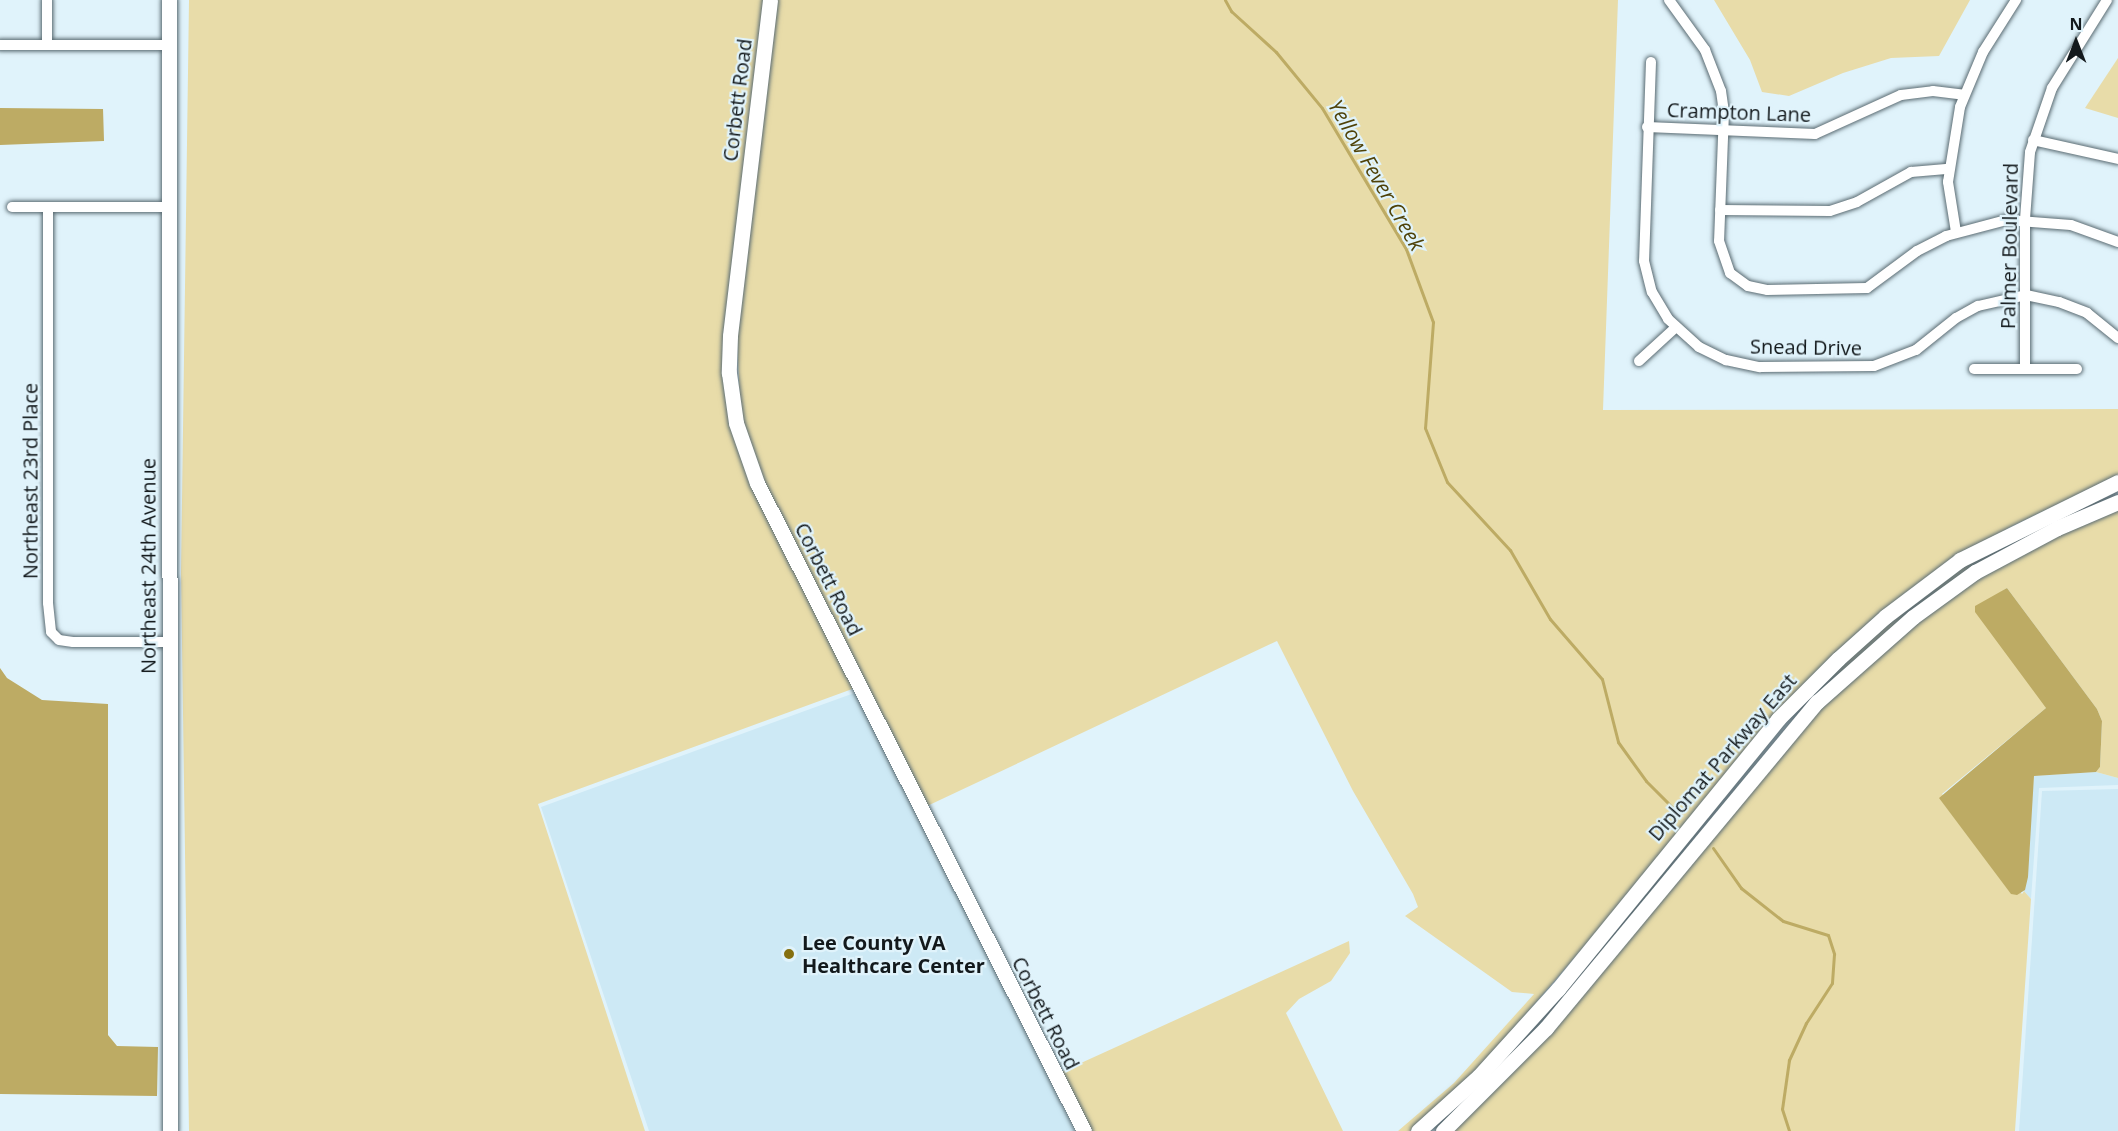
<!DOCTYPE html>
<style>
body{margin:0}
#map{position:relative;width:2118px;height:1131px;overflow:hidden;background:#e0f3fb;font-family:"Open Sans",sans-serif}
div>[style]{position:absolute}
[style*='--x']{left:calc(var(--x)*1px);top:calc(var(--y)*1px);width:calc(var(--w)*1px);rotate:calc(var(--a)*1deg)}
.built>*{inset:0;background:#cde9f5}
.green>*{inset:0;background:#e8dca9}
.water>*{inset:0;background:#bdab64}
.stream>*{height:3px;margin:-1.5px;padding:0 1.5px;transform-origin:1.5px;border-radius:1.5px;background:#bdab64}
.roads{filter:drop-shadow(0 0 2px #5a6b72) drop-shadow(0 0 2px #5a6b72)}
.street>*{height:10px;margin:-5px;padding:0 5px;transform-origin:5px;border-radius:5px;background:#fff}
.secondary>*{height:15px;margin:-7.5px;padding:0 7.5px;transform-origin:7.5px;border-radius:7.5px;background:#fff}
.dots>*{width:16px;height:16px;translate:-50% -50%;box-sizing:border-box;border:3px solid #e0f3fb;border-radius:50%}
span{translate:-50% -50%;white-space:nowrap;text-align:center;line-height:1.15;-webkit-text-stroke:4.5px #e0f3fb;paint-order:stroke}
.street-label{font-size:20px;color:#13191c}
.poi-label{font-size:20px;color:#13191c;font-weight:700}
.left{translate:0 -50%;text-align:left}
.water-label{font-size:21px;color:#4f4208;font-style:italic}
.north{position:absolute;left:2046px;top:12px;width:60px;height:60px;-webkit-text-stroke:4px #e0f3fb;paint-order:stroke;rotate:0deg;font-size:16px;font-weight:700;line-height:24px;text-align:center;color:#13191c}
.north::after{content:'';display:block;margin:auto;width:21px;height:27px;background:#13191c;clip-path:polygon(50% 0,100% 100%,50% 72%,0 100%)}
</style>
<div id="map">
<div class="built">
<i style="clip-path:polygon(857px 692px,1075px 1131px,649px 1131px,541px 807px)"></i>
<i style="clip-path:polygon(2096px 772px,2118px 778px,2118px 785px,2039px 788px,2031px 899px,2024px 891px,2034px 776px)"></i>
<i style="clip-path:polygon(2118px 789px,2118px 1131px,2019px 1131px,2042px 791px)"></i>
</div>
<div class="green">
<i style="clip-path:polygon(189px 0,765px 0,729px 411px,855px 688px,538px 804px,645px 1131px,189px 1131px,181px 573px)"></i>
<i style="clip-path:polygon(775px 0,1618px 0,1603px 410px,2118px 409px,2118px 476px,2010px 527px,1835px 655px,1476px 1072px,1410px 1131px,1398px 1131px,1454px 1083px,1534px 994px,1512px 992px,1405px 916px,1418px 907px,1413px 894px,1353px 791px,1277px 641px,925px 807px,761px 481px,741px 421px,737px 339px)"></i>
<i style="clip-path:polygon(1714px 0,1970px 0,1939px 56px,1891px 58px,1843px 73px,1789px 96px,1762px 92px,1750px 60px)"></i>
<i style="clip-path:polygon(2118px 58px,2118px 118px,2085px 108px)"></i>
<i style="clip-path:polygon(2118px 507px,2118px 778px,2096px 772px,2100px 767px,2102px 721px,2097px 709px,2007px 588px,2001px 592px,2046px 708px,1942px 794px,2022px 894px,2024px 891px,2031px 899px,2015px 1131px,1451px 1131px,1801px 725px,1916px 621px,2004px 561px)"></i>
<i style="clip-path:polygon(2007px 540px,2010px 546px,1821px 691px,1817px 687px,1932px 586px)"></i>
<i style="clip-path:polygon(1349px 941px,1350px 953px,1331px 981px,1299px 999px,1286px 1013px,1343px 1131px,1089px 1131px,1059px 1073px)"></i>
</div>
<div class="water">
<i style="clip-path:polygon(0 108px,103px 109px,104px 141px,0 145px)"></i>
<i style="clip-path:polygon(2007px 588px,2097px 709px,2102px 721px,2100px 767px,2096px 772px,2034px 776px,2028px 877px,2025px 890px,2017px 895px,2011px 894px,1939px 798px,2046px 708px,1975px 612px,1975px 606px)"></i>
<i style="clip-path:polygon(0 668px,7px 678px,42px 700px,108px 704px,108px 1035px,117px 1046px,158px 1047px,157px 1096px,0 1094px)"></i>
</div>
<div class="stream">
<i style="--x:1225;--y:0;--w:13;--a:61"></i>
<i style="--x:1231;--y:11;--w:61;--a:42.3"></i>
<i style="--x:1276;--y:52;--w:72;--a:50.6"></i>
<i style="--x:1322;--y:108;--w:164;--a:59.2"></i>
<i style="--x:1406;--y:249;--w:78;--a:69.7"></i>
<i style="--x:1433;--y:322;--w:106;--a:94.3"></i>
<i style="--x:1425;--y:428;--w:58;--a:67.8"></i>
<i style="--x:1447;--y:482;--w:93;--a:47.2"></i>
<i style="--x:1510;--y:550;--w:80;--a:59.9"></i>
<i style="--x:1550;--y:619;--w:79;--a:49.1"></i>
<i style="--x:1602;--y:679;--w:65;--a:75.7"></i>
<i style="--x:1618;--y:742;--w:48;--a:54.3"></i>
<i style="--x:1646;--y:781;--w:49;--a:45"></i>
<i style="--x:1713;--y:848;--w:49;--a:55"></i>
<i style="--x:1741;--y:888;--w:53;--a:38.2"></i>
<i style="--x:1783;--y:921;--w:47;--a:17.3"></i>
<i style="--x:1828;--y:935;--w:20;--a:72"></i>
<i style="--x:1834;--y:954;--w:29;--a:94"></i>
<i style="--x:1832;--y:983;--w:48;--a:123"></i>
<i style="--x:1806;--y:1023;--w:41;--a:114.7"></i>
<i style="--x:1789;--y:1060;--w:49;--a:98.1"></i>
<i style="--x:1782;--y:1109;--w:23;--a:72"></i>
</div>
<div class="roads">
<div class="street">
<i style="--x:47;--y:0;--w:44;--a:90"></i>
<i style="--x:1669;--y:0;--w:62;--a:54.2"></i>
<i style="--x:1705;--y:50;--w:44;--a:68.7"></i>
<i style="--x:1721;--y:91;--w:21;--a:82"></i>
<i style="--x:1724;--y:112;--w:129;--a:92.2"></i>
<i style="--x:1719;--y:241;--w:34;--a:71"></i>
<i style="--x:1730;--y:273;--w:22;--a:36"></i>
<i style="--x:1748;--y:286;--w:19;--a:12"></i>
<i style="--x:1767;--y:290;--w:100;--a:-1.1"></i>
<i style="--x:1867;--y:288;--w:62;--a:-36.5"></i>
<i style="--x:1917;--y:251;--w:33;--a:-27"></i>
<i style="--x:1946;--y:236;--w:62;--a:-14.9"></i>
<i style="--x:2006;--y:220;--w:65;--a:4.4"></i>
<i style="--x:2071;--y:225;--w:50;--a:19.9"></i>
<i style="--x:0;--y:45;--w:169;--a:0"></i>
<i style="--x:1651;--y:62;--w:199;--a:92"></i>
<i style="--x:1644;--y:261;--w:32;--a:76"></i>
<i style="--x:1652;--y:292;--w:31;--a:59"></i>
<i style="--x:1668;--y:319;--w:42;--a:42.1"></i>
<i style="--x:1699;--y:347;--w:30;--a:26"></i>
<i style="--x:1726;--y:360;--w:35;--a:12"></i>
<i style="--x:1760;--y:367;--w:114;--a:-0.5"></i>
<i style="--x:1874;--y:366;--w:45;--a:-20.9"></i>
<i style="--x:1916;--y:350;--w:51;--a:-38.7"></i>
<i style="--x:1956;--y:318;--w:25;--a:-29"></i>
<i style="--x:1978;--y:306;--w:49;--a:-12.9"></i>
<i style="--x:2026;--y:295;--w:34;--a:12"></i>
<i style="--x:2059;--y:302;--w:30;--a:21"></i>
<i style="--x:2087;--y:313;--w:40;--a:39"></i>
<i style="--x:1647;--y:127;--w:168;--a:2.4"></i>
<i style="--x:1815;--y:134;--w:94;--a:-24.4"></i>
<i style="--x:1901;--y:95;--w:32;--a:-7"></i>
<i style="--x:1933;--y:91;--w:31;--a:7"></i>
<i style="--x:2033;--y:140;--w:87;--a:12.6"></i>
<i style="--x:12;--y:207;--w:157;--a:0"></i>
<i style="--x:48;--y:208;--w:395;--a:90"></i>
<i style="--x:48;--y:603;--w:29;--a:84"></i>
<i style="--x:51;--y:632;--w:11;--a:45"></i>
<i style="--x:59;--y:640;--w:14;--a:8"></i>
<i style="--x:73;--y:642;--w:96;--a:0"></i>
<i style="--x:1720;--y:210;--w:110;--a:0.5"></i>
<i style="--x:1830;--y:211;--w:28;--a:-18"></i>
<i style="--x:1857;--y:202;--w:62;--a:-29.1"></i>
<i style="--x:1911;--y:172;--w:38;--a:-5"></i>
<i style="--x:1956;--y:232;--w:51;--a:-99.1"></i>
<i style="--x:1948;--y:182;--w:76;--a:-80.9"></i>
<i style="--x:1960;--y:107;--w:60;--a:-67.3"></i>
<i style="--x:1983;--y:52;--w:62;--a:-57.6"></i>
<i style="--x:1639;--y:361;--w:49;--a:-42.5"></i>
<i style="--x:2025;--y:368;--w:149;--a:-90"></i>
<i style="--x:2025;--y:219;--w:67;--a:-85.7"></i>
<i style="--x:2030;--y:152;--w:68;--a:-71"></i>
<i style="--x:2052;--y:88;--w:104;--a:-58"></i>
<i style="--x:1974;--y:369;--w:103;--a:0"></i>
</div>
<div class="secondary">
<i style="--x:169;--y:0;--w:1131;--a:89.95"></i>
<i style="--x:770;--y:0;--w:338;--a:96.8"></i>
<i style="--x:730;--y:336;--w:37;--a:92"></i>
<i style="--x:729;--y:373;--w:50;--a:82"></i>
<i style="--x:736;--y:423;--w:64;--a:70.7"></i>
<i style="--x:757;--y:483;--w:726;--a:63.22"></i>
<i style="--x:1418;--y:1131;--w:82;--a:-42"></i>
<i style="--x:1479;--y:1076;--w:118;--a:-47.8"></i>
<i style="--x:1558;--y:989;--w:348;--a:-50.8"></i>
<i style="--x:1778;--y:719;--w:85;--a:-45"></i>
<i style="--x:1838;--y:659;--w:64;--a:-41.9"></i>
<i style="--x:1886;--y:616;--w:93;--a:-37.1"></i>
<i style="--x:1960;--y:560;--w:176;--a:-26.3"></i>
<i style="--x:1443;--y:1131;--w:146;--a:-45"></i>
<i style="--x:1546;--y:1028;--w:424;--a:-50.3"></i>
<i style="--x:1817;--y:702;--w:128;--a:-41.5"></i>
<i style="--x:1913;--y:617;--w:77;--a:-36"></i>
<i style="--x:1975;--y:572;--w:93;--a:-28.2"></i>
<i style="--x:2057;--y:528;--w:66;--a:-23.1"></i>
</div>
</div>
<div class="dots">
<i style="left:789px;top:954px;background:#857010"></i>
</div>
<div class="street-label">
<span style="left:737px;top:100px;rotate:-83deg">Corbett Road</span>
<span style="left:1739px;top:112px;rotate:2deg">Crampton Lane</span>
<span style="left:2009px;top:246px;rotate:-89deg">Palmer Boulevard</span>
<span style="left:1806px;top:347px;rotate:1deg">Snead Drive</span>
<span style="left:30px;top:481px;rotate:-90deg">Northeast 23rd Place</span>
<span style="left:148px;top:566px;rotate:-90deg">Northeast 24th Avenue</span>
<span style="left:829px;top:579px;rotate:63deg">Corbett Road</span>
<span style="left:1722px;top:757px;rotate:-49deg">Diplomat Parkway East</span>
<span style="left:1046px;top:1013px;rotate:63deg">Corbett Road</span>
</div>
<div class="poi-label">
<span class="left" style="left:802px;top:954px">Lee County VA<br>Healthcare Center</span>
</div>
<div class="water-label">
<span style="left:1377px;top:175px;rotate:60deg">Yellow Fever Creek</span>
</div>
<div class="north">N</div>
</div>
